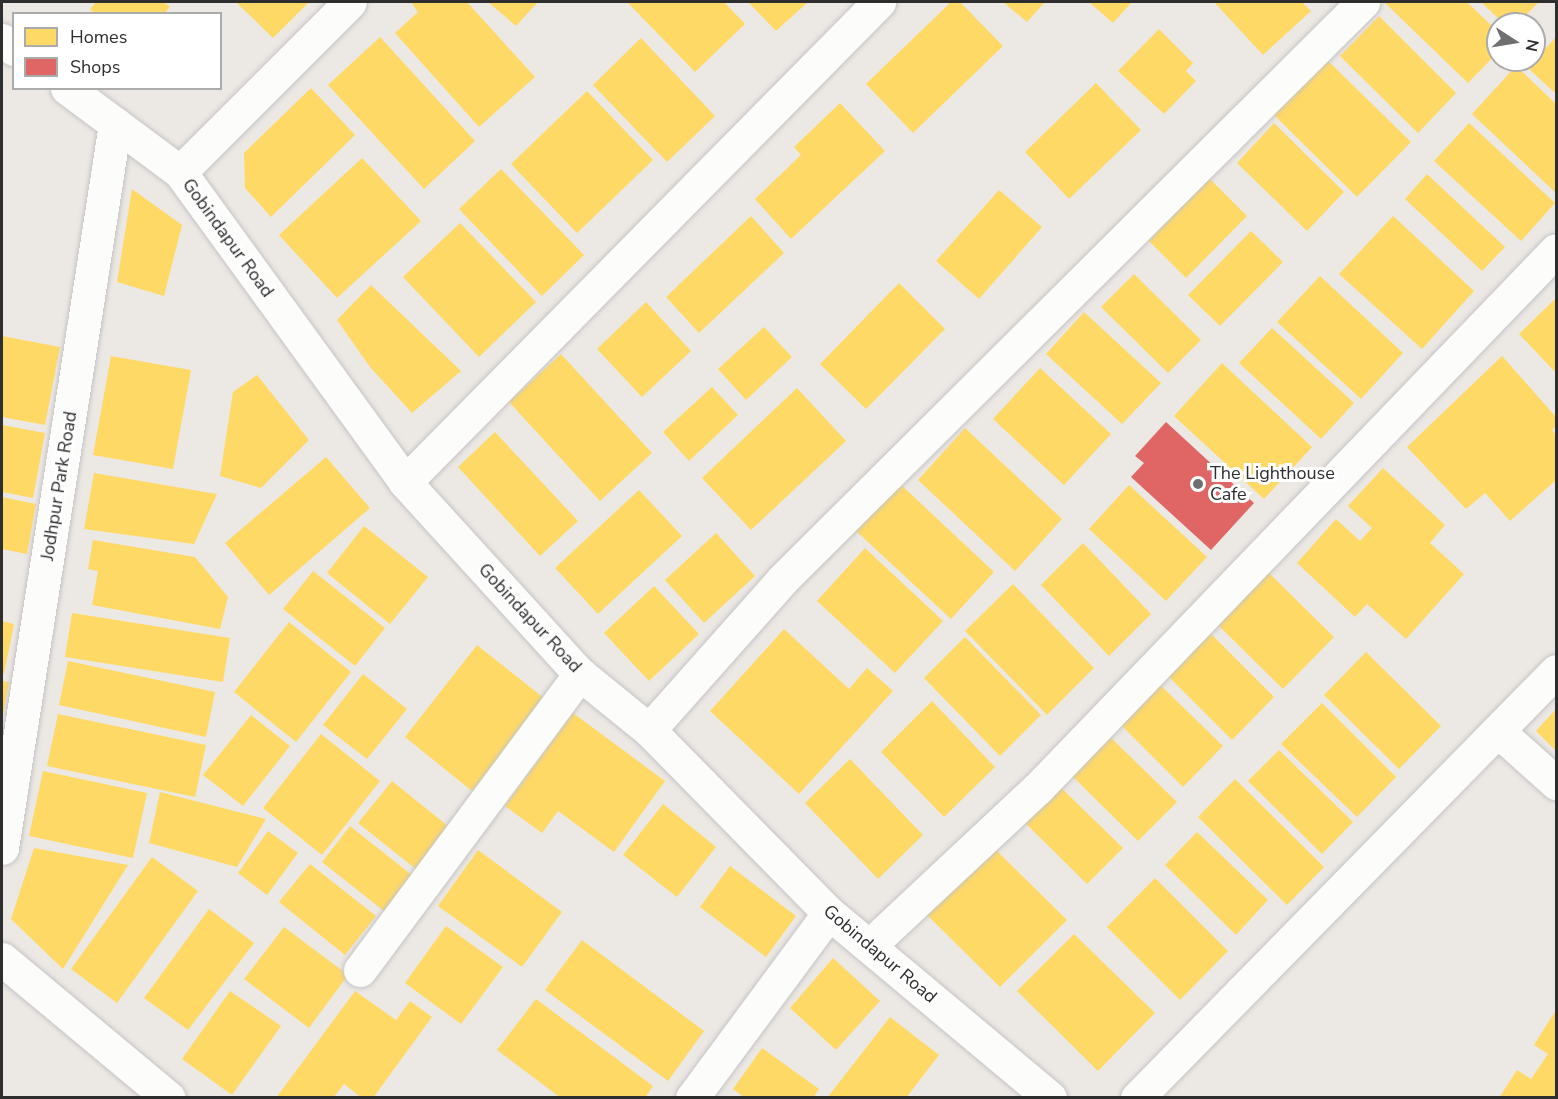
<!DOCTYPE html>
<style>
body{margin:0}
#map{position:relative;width:1558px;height:1099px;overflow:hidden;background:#ece8e4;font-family:"Nunito Sans",sans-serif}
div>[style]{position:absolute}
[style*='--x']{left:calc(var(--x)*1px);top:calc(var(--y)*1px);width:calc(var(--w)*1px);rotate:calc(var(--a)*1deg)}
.homes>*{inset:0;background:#ffd966}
.shops>*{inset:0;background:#e06666}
.roads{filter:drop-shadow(0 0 2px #c5c4c5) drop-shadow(0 0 2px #c5c4c5)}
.street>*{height:33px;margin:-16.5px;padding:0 16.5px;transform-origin:16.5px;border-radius:16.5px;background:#fcfcfb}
.dots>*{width:16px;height:16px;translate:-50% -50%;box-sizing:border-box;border:3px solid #fff;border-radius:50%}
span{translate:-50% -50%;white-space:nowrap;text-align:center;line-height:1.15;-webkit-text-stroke:6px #fff;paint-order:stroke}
.street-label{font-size:18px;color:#2e2e2e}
.poi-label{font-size:18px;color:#2e2e2e}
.left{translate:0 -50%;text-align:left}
.frame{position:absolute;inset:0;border:3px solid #2e2e2e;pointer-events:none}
.legend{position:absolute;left:12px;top:12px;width:210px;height:78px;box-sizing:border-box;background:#fff;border:2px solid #ababab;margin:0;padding:8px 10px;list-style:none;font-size:18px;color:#2e2e2e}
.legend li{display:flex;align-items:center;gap:12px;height:30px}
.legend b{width:30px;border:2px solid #ababab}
.north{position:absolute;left:1486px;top:12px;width:60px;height:60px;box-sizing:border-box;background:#fff;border:2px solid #ababab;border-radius:50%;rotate:102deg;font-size:16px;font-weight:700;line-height:24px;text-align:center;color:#2e2e2e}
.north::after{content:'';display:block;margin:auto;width:21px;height:27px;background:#706f6e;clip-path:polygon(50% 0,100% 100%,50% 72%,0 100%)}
</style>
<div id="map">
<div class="homes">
<i style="clip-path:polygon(96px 2px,164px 2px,170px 7px,164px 14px,95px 14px,90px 9px)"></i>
<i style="clip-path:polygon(236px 2px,309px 2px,273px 38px)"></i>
<i style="clip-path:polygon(411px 2px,467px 2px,535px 77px,479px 127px,395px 33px,418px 12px)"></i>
<i style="clip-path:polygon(488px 2px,538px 2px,516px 26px)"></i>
<i style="clip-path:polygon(627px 2px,724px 2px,745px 24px,695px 72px)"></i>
<i style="clip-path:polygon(748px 2px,808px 2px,776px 31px)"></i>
<i style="clip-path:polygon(951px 2px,960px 2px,1003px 46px,913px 133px,866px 84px)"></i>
<i style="clip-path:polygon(1003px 2px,1045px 2px,1027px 22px)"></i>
<i style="clip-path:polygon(1089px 2px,1132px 2px,1113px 23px)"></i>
<i style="clip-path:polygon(1214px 2px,1302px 2px,1311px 11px,1263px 55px)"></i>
<i style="clip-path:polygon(1384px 2px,1467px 2px,1498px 32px,1498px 52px,1468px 83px)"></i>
<i style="clip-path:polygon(1481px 2px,1539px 2px,1517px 24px,1504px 24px)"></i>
<i style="clip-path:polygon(1379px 16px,1456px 93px,1418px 133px,1340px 56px)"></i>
<i style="clip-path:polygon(1159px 29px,1193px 63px,1186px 71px,1196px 81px,1164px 114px,1118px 71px)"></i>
<i style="clip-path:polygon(380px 37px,475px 141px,424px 189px,328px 85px)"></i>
<i style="clip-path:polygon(1556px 37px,1556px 94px,1528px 68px)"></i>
<i style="clip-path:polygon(641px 38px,715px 116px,667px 162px,593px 85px)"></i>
<i style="clip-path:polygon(1326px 59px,1411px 142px,1357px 197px,1272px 113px)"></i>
<i style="clip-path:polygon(1516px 66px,1556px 104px,1556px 193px,1472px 114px)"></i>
<i style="clip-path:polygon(1096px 83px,1141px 130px,1069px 199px,1025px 152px)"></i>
<i style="clip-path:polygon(311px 88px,355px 135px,271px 217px,245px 188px,244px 153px)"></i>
<i style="clip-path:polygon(587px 91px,653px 160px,577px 233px,511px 164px)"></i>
<i style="clip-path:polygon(840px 103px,885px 151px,791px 239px,755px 199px,801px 155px,794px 147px)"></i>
<i style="clip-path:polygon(1274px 123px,1344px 192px,1307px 231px,1237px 163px)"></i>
<i style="clip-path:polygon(1469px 123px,1555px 203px,1521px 241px,1434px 161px)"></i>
<i style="clip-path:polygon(362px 158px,421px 221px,337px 298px,279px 235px)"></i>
<i style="clip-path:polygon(501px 169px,584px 255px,542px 296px,459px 209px)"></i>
<i style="clip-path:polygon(1427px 174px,1505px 247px,1482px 271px,1405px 199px)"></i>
<i style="clip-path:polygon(1209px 178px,1247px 216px,1186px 278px,1149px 241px)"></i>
<i style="clip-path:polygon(132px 189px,182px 225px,164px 296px,117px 282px)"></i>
<i style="clip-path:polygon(999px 190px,1042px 227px,979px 299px,936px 261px)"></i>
<i style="clip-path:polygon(751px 216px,784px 253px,699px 333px,666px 297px)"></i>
<i style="clip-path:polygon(1393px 216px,1474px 291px,1422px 349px,1339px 274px)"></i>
<i style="clip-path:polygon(460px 223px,536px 302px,479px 357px,403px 277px)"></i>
<i style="clip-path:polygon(1251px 231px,1283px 262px,1220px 326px,1188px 295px)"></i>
<i style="clip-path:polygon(1134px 274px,1201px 340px,1168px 373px,1101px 307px)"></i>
<i style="clip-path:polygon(1320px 276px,1403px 353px,1361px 399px,1277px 322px)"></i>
<i style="clip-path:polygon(899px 283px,945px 329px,866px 409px,820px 364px)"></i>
<i style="clip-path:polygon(371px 285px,461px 371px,412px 413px,370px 367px,337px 320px)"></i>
<i style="clip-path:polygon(1556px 298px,1556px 373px,1519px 334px)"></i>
<i style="clip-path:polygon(646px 302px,691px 351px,642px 397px,597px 349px)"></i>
<i style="clip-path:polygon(1084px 312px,1161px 383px,1122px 424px,1046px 354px)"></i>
<i style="clip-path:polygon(764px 327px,792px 357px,746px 400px,718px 369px)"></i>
<i style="clip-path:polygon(1272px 328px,1354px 403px,1321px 439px,1239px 363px)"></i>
<i style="clip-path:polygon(2px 336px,60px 347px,45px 425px,2px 417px)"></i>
<i style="clip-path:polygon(561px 354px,652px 453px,600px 501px,509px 402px)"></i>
<i style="clip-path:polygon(111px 356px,191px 370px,173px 469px,93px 455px)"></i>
<i style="clip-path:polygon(1502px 356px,1556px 417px,1556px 426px,1552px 430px,1556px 435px,1556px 480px,1510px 521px,1485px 493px,1466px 509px,1407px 447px)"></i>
<i style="clip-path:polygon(1222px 363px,1312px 447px,1264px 499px,1174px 416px)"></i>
<i style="clip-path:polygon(1040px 368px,1111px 434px,1064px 485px,993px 419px)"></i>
<i style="clip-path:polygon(257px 375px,309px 440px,261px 488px,220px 476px,233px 392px)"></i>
<i style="clip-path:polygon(712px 387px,738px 415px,689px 461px,663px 432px)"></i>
<i style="clip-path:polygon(797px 388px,846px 441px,751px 530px,702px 478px)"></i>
<i style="clip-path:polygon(2px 425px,45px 433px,33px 498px,2px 492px)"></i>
<i style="clip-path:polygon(965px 428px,1062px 519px,1015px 571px,918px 480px)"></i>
<i style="clip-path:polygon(495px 432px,578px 521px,540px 556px,458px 467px)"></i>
<i style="clip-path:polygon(326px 457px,370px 508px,269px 595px,225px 543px)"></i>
<i style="clip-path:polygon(1383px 468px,1445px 525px,1430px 543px,1464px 574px,1406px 639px,1367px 604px,1355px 617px,1297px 563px,1336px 519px,1360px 541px,1372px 528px,1348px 506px)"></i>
<i style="clip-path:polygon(94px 473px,217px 494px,194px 544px,84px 529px)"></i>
<i style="clip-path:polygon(899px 483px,994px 572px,951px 619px,855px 530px)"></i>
<i style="clip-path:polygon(1129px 485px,1207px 557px,1166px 601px,1089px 529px)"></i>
<i style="clip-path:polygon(639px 490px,682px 536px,598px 614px,555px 568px)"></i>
<i style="clip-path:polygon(2px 497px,36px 504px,27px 554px,2px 549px)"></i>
<i style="clip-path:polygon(364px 526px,428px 577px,390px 624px,327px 573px)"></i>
<i style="clip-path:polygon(716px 533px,755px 576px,704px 623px,665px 580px)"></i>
<i style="clip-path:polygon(93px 540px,195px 557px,228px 597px,220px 629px,92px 605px,98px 571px,88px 569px)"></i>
<i style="clip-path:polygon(1083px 543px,1151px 614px,1109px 656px,1041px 585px)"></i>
<i style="clip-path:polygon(865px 548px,943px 621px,895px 673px,817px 601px)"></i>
<i style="clip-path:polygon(1264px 568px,1334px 637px,1283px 689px,1213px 620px)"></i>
<i style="clip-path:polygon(313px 571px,385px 628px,355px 666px,283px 609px)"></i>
<i style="clip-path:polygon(1013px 584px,1094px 668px,1047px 715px,965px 631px)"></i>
<i style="clip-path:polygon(654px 586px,699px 634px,649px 681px,604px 633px)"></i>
<i style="clip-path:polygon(72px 613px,230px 638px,223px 682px,65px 657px)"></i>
<i style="clip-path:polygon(2px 621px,14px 624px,4px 674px,2px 673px)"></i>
<i style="clip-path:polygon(289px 622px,351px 672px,296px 742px,234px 692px)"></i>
<i style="clip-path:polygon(784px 629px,849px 689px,867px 668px,893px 691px,799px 794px,710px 711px)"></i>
<i style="clip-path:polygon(1207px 630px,1274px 697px,1232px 740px,1165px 673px)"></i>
<i style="clip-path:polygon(965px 637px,1041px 715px,1000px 756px,924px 678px)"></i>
<i style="clip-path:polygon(477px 645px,545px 699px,472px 791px,405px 737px)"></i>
<i style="clip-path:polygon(1366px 652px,1441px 726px,1399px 769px,1324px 695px)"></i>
<i style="clip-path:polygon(68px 661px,215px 692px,206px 737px,59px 705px)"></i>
<i style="clip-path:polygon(363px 674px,407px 709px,367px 759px,323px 725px)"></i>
<i style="clip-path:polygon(1152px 677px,1223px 746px,1183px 787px,1113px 717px)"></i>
<i style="clip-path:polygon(2px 681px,9px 682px,3px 716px,2px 716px)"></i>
<i style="clip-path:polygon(932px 701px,995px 767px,944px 817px,881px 752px)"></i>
<i style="clip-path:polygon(1322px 703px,1396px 777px,1357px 817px,1281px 744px)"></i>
<i style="clip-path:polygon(1556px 709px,1556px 751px,1536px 731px)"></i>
<i style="clip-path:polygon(573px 713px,665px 781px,614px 852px,558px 811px,542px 833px,505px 806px)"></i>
<i style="clip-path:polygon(58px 714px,206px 745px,195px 797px,47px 766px)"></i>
<i style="clip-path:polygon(251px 715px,290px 746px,243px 806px,203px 775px)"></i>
<i style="clip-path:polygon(1105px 732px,1177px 802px,1138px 841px,1067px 771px)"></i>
<i style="clip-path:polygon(321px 734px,380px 781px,322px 855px,263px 808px)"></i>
<i style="clip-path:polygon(1279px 750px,1353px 822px,1322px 854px,1248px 781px)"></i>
<i style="clip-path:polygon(850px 759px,923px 835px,878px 879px,805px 803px)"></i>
<i style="clip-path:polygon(43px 771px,147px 793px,133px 858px,29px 836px)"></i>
<i style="clip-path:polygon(1051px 778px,1123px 848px,1087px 884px,1016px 814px)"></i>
<i style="clip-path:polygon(1235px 779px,1324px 867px,1287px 905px,1198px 817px)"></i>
<i style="clip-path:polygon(392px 781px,454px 831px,421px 873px,358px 823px)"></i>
<i style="clip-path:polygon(160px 792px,266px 819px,237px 867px,149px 843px)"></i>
<i style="clip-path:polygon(663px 804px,716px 847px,677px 897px,623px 855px)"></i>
<i style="clip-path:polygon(350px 826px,418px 880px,389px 915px,322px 862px)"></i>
<i style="clip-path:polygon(268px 831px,298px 853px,267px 895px,238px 873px)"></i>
<i style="clip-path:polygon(1197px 832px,1268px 900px,1236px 935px,1165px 865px)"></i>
<i style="clip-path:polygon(991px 845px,1067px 920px,1000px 987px,925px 913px)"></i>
<i style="clip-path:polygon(34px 848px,128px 865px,63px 969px,11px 919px)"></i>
<i style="clip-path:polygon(478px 850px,562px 912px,522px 967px,438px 906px)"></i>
<i style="clip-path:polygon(152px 857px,198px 891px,117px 1003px,71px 969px)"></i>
<i style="clip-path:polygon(310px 864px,376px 916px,345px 955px,279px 902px)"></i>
<i style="clip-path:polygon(730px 866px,796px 916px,766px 957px,700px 907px)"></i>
<i style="clip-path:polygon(1155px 878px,1228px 951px,1180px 1000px,1107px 927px)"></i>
<i style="clip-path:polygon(209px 909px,254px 943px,188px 1030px,144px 998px)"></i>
<i style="clip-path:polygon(446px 926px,503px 967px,461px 1024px,405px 983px)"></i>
<i style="clip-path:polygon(284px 927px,348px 975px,309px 1028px,244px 979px)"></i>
<i style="clip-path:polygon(1074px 934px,1155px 1013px,1098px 1071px,1017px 991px)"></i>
<i style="clip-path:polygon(582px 940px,704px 1031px,668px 1081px,545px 990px)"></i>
<i style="clip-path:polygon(833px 958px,880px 1001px,836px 1050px,790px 1008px)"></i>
<i style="clip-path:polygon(230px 991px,281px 1026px,232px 1095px,182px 1059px)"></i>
<i style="clip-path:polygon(355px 991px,396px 1020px,410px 1001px,432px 1017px,373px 1098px,362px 1098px,344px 1084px,333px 1098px,276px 1098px)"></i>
<i style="clip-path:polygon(536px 999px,653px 1086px,645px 1098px,561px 1098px,497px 1050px)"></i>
<i style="clip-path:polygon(1556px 1010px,1556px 1098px,1499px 1098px,1517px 1070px,1531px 1079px,1548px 1054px,1534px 1045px)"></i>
<i style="clip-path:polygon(890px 1017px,939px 1055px,906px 1098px,827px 1098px)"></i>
<i style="clip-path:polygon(762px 1048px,819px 1089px,813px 1098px,745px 1098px,733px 1089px)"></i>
</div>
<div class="shops">
<i style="clip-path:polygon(1166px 422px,1254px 503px,1211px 550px,1131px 477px,1144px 463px,1135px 456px)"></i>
</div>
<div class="roads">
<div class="street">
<i style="--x:2;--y:40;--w:15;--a:37"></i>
<i style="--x:67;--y:88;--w:141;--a:36.6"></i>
<i style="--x:180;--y:172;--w:383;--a:54"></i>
<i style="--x:405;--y:482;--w:260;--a:47.7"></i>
<i style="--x:580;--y:674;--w:89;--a:39.1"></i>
<i style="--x:649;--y:730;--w:257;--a:45.5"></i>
<i style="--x:829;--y:913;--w:288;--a:39.9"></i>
<i style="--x:180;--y:172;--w:240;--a:-45"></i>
<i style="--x:405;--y:482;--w:675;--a:-45.36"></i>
<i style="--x:649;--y:730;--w:200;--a:-48.4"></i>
<i style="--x:782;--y:580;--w:820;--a:-44.85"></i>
<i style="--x:1498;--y:731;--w:78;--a:41.9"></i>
<i style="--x:2;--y:848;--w:733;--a:-81.13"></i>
<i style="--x:869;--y:946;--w:230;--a:-43.1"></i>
<i style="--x:1037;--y:789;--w:748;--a:-46.08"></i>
<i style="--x:2;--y:959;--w:217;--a:39.8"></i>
<i style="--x:360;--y:970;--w:369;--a:-53.4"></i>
<i style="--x:692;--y:1098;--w:230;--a:-53.5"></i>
<i style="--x:1137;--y:1098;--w:598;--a:-45.54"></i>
</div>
</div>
<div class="dots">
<i style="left:1198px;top:484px;background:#706f6e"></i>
</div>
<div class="street-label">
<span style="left:228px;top:238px;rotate:54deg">Gobindapur Road</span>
<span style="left:59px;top:486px;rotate:-81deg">Jodhpur Park Road</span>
<span style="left:530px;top:618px;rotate:47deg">Gobindapur Road</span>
<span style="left:880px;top:954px;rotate:40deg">Gobindapur Road</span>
</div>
<div class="poi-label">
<span class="left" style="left:1210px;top:484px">The Lighthouse<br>Cafe</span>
</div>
<div class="frame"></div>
<ul class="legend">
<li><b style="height:16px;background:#ffd966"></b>Homes</li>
<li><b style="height:16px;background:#e06666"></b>Shops</li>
</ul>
<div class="north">N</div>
</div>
